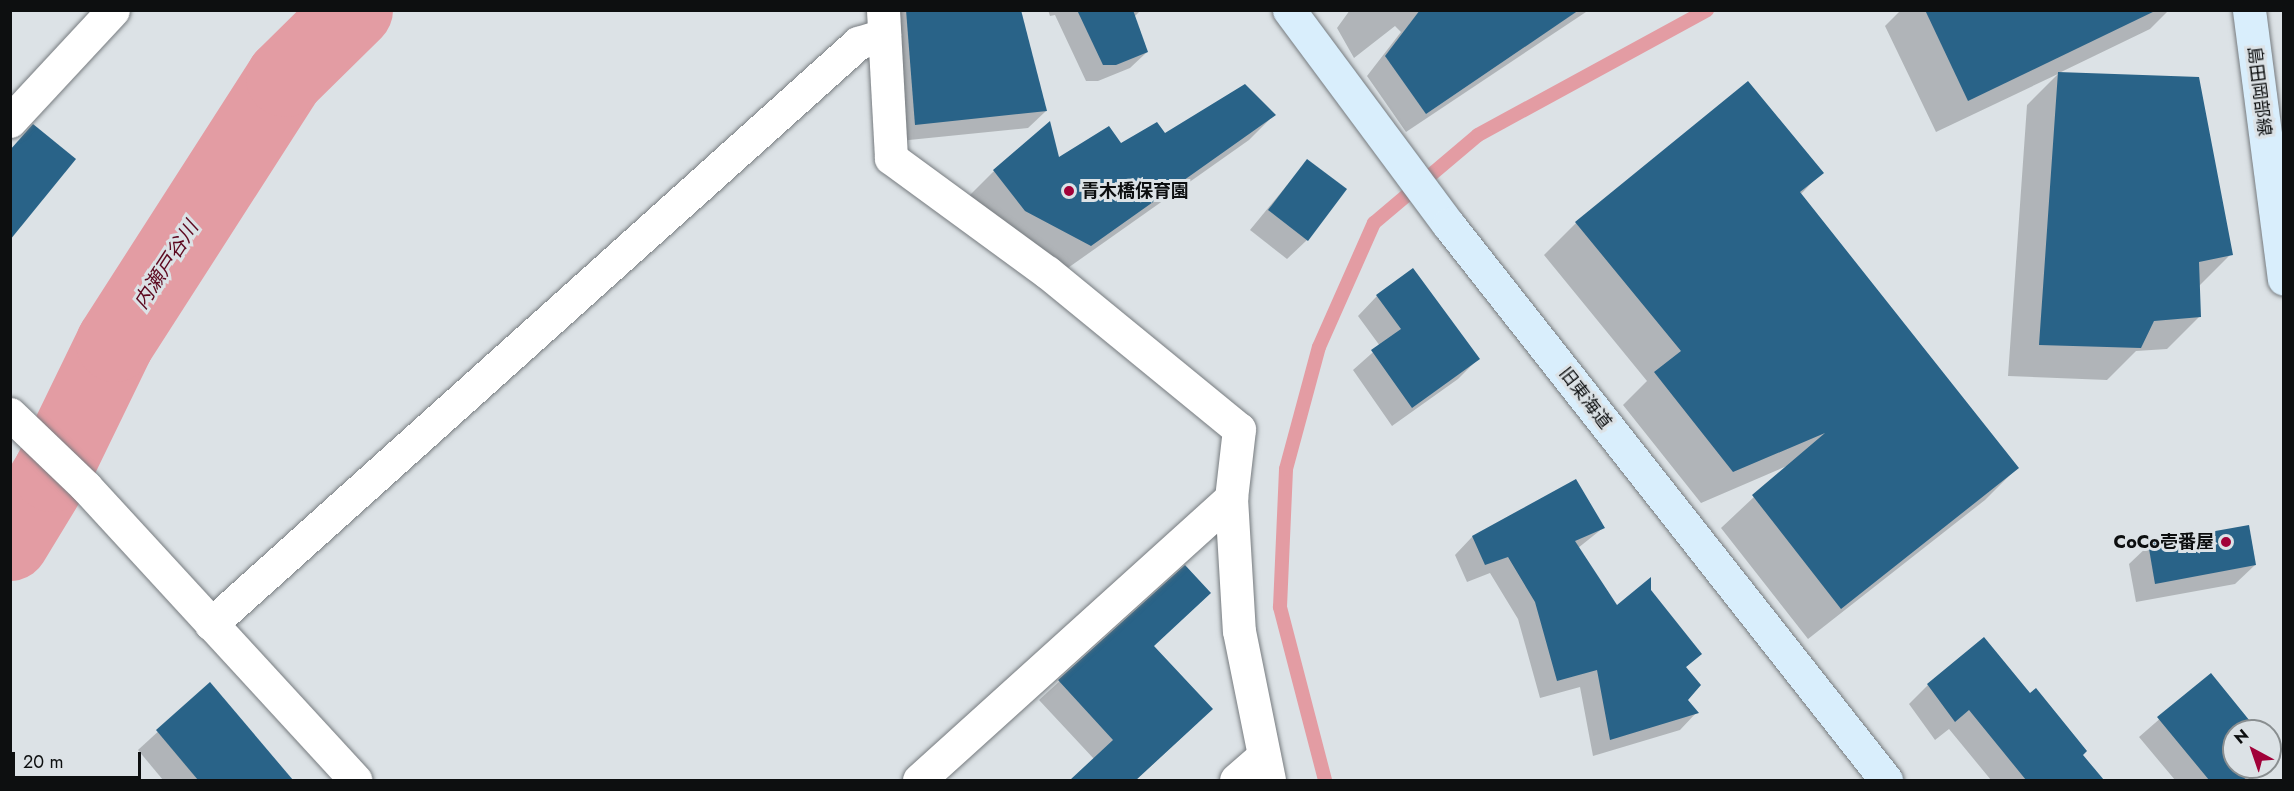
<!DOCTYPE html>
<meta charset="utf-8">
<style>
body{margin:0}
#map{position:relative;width:2294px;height:791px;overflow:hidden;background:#dce2e6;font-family:Jost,"Noto Sans JP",sans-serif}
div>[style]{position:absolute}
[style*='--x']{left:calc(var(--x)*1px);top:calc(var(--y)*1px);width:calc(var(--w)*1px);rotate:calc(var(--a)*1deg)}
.shadow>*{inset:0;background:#0003}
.stream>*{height:14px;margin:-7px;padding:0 7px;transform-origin:7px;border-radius:7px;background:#e39ca3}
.river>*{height:78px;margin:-39px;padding:0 39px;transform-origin:39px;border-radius:39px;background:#e39ca3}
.building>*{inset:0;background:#296388}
.roads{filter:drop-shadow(0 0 2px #767b7f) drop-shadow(0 0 2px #767b7f)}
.street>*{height:33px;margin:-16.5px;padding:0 16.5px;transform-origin:16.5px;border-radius:16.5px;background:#fff}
.secondary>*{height:33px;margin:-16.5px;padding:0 16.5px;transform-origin:16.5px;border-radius:16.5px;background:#d9eefc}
.dots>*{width:16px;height:16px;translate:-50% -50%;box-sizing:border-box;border:3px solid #dce2e6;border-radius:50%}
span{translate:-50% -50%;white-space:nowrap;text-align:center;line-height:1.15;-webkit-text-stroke:6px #dce2e6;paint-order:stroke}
.street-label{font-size:18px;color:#0d0f10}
.poi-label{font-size:18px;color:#0d0f10;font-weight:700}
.left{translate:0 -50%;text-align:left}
.right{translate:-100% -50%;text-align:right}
.water-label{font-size:20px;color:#5d0920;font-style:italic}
.frame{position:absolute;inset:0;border:12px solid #0d0f10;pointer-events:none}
.north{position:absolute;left:2222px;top:719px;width:60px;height:60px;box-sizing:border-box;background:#dce2e6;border:2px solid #898e90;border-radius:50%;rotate:320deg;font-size:16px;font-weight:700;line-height:24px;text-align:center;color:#0d0f10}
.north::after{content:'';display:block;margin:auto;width:21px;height:27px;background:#a10139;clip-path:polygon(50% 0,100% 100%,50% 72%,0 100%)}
.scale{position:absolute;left:12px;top:752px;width:129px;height:27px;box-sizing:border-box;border:3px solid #0d0f10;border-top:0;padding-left:8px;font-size:18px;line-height:21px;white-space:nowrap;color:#0d0f10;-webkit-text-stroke:4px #dce2e6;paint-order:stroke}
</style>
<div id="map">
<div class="shadow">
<i style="clip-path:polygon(886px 10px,1019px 10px,1046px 111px,1028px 128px,899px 141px)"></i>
<i style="clip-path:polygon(1048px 10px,1141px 10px,1134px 17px,1147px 52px,1130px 68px,1098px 81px,1086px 81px,1055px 15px,1050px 16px)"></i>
<i style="clip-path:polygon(1350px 10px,1589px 10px,1406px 132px,1367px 76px,1401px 32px,1395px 26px,1354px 58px,1337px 28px)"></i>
<i style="clip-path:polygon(1901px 10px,2169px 10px,2150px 29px,2059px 73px,2231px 254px,2198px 287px,2199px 317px,2167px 349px,2136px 351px,2107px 380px,2008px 376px,2027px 105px,2058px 74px,1936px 132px,1885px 26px)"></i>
<i style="clip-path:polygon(1747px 83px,1821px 173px,1800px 195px,2017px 468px,1985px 500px,1808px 639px,1721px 528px,1787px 466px,1701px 503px,1623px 405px,1647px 381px,1544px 255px,1576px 223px)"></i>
<i style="clip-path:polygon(1274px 115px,1249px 140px,1065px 270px,969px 196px,994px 171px)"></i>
<i style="clip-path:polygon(1307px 161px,1307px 240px,1287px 259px,1250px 230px)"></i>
<i style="clip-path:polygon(1377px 296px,1478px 359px,1458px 379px,1392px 426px,1353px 370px,1380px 346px,1358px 316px)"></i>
<i style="clip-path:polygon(1575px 481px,1603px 528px,1578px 548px,1617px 607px,1650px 591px,1700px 654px,1685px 668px,1686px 700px,1697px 712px,1680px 730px,1593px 756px,1580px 687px,1540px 698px,1518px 619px,1490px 573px,1467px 582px,1455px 555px,1472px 537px)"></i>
<i style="clip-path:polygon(2149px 545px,2255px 565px,2235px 584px,2136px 602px,2129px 564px)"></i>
<i style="clip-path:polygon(1185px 567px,1153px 647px,1192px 728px,1136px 780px,1072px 780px,1094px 759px,1039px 700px)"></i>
<i style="clip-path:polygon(2210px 675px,2256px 731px,2234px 731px,2234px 767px,2261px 767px,2245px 780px,2175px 780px,2139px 737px)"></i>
<i style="clip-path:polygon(210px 684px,291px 780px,163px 780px,138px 750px)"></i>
<i style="clip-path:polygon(1928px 685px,2081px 756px,2102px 780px,1991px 780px,1949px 729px,1935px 740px,1909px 704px)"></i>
<i style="clip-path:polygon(2270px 748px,2274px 753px,2270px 758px)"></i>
</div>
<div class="stream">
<i style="--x:1325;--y:780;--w:179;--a:-104.6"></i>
<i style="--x:1280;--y:607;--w:138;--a:-87.5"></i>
<i style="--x:1286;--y:469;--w:126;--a:-74.9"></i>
<i style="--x:1319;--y:347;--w:136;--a:-66.1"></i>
<i style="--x:1374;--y:223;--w:136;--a:-40.2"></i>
<i style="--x:1478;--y:135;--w:261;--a:-28.6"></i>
</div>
<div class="river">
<i style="--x:10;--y:542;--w:81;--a:-58.7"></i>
<i style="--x:52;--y:473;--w:144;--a:-64.1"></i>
<i style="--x:115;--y:343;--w:315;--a:-57.3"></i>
<i style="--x:285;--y:78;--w:97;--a:-44.6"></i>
</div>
<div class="building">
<i style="clip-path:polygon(906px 10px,1021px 10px,1047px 111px,915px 125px)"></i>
<i style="clip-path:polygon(1077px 10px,1133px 10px,1148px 52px,1116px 65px,1103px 65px)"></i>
<i style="clip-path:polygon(1420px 10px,1579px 10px,1426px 114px,1385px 56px)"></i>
<i style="clip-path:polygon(1925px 10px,2157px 10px,1968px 101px)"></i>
<i style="clip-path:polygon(2058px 72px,2199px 77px,2233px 255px,2199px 262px,2201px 317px,2154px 321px,2141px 348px,2039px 345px)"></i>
<i style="clip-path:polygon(1748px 81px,1824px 173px,1800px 192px,2019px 468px,1841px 609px,1752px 495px,1825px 433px,1733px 472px,1654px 372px,1681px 351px,1575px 222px)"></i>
<i style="clip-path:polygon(1245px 84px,1276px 115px,1091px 246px,1025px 211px,993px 170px,1050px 121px,1059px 157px,1109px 126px,1121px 143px,1157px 122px,1165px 133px)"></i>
<i style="clip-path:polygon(33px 124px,76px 159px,10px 240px,10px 150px)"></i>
<i style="clip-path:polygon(1307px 159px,1347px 189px,1308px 241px,1268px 210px)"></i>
<i style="clip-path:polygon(1413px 268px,1480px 359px,1412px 408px,1371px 350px,1401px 329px,1376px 295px)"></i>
<i style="clip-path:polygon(1576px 479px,1605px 528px,1575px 541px,1617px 605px,1651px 577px,1651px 590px,1702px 654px,1686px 667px,1701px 685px,1688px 700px,1699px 713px,1610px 740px,1597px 670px,1557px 681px,1535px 602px,1508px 557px,1485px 565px,1472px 536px)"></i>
<i style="clip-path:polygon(2249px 525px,2256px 565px,2155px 584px,2148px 543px)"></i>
<i style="clip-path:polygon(1185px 565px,1211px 593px,1154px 646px,1213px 709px,1136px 780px,1070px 780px,1113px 740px,1058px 680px)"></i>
<i style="clip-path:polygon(1984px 637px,2030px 693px,2036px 688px,2087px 751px,2083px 755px,2104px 780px,2026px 780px,1969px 710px,1955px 722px,1927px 684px)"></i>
<i style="clip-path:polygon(2211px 673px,2258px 731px,2234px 731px,2234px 767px,2260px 767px,2243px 780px,2209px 780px,2157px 717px)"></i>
<i style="clip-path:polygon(210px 682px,293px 780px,198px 780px,156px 730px)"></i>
</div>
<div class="roads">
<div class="street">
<i style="--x:883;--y:10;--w:148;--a:86.9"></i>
<i style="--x:891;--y:158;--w:193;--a:36.2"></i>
<i style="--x:1047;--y:272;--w:248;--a:39.3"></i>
<i style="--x:1239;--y:429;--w:69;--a:96.6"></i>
<i style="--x:1231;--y:498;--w:133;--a:86.6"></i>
<i style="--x:1239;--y:631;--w:152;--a:78.6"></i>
<i style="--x:10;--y:121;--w:151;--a:-47.1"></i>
<i style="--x:10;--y:414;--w:105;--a:43.8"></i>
<i style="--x:86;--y:487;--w:398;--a:47.4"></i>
<i style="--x:211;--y:624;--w:870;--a:-41.92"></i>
<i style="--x:858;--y:43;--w:27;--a:-17"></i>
<i style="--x:919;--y:780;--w:421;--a:-42.1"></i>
<i style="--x:1236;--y:780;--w:35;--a:-41"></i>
</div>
<div class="secondary">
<i style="--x:1289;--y:10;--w:267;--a:53.4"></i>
<i style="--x:1448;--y:224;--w:708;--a:51.77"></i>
<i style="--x:2249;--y:10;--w:271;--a:82.6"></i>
</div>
</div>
<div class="dots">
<i style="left:1069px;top:191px;background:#a10139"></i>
<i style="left:2226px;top:542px;background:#a10139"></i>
</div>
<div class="street-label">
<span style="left:2259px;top:91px;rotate:83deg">島田岡部線</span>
<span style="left:1585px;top:398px;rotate:52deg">旧東海道</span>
</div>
<div class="poi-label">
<span class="left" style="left:1081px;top:191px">青木橋保育園</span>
<span class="right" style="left:2214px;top:542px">CoCo壱番屋</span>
</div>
<div class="water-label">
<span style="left:166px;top:265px;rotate:-57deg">内瀬戸谷川</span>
</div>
<div class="frame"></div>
<div class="north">N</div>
<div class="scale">20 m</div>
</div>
